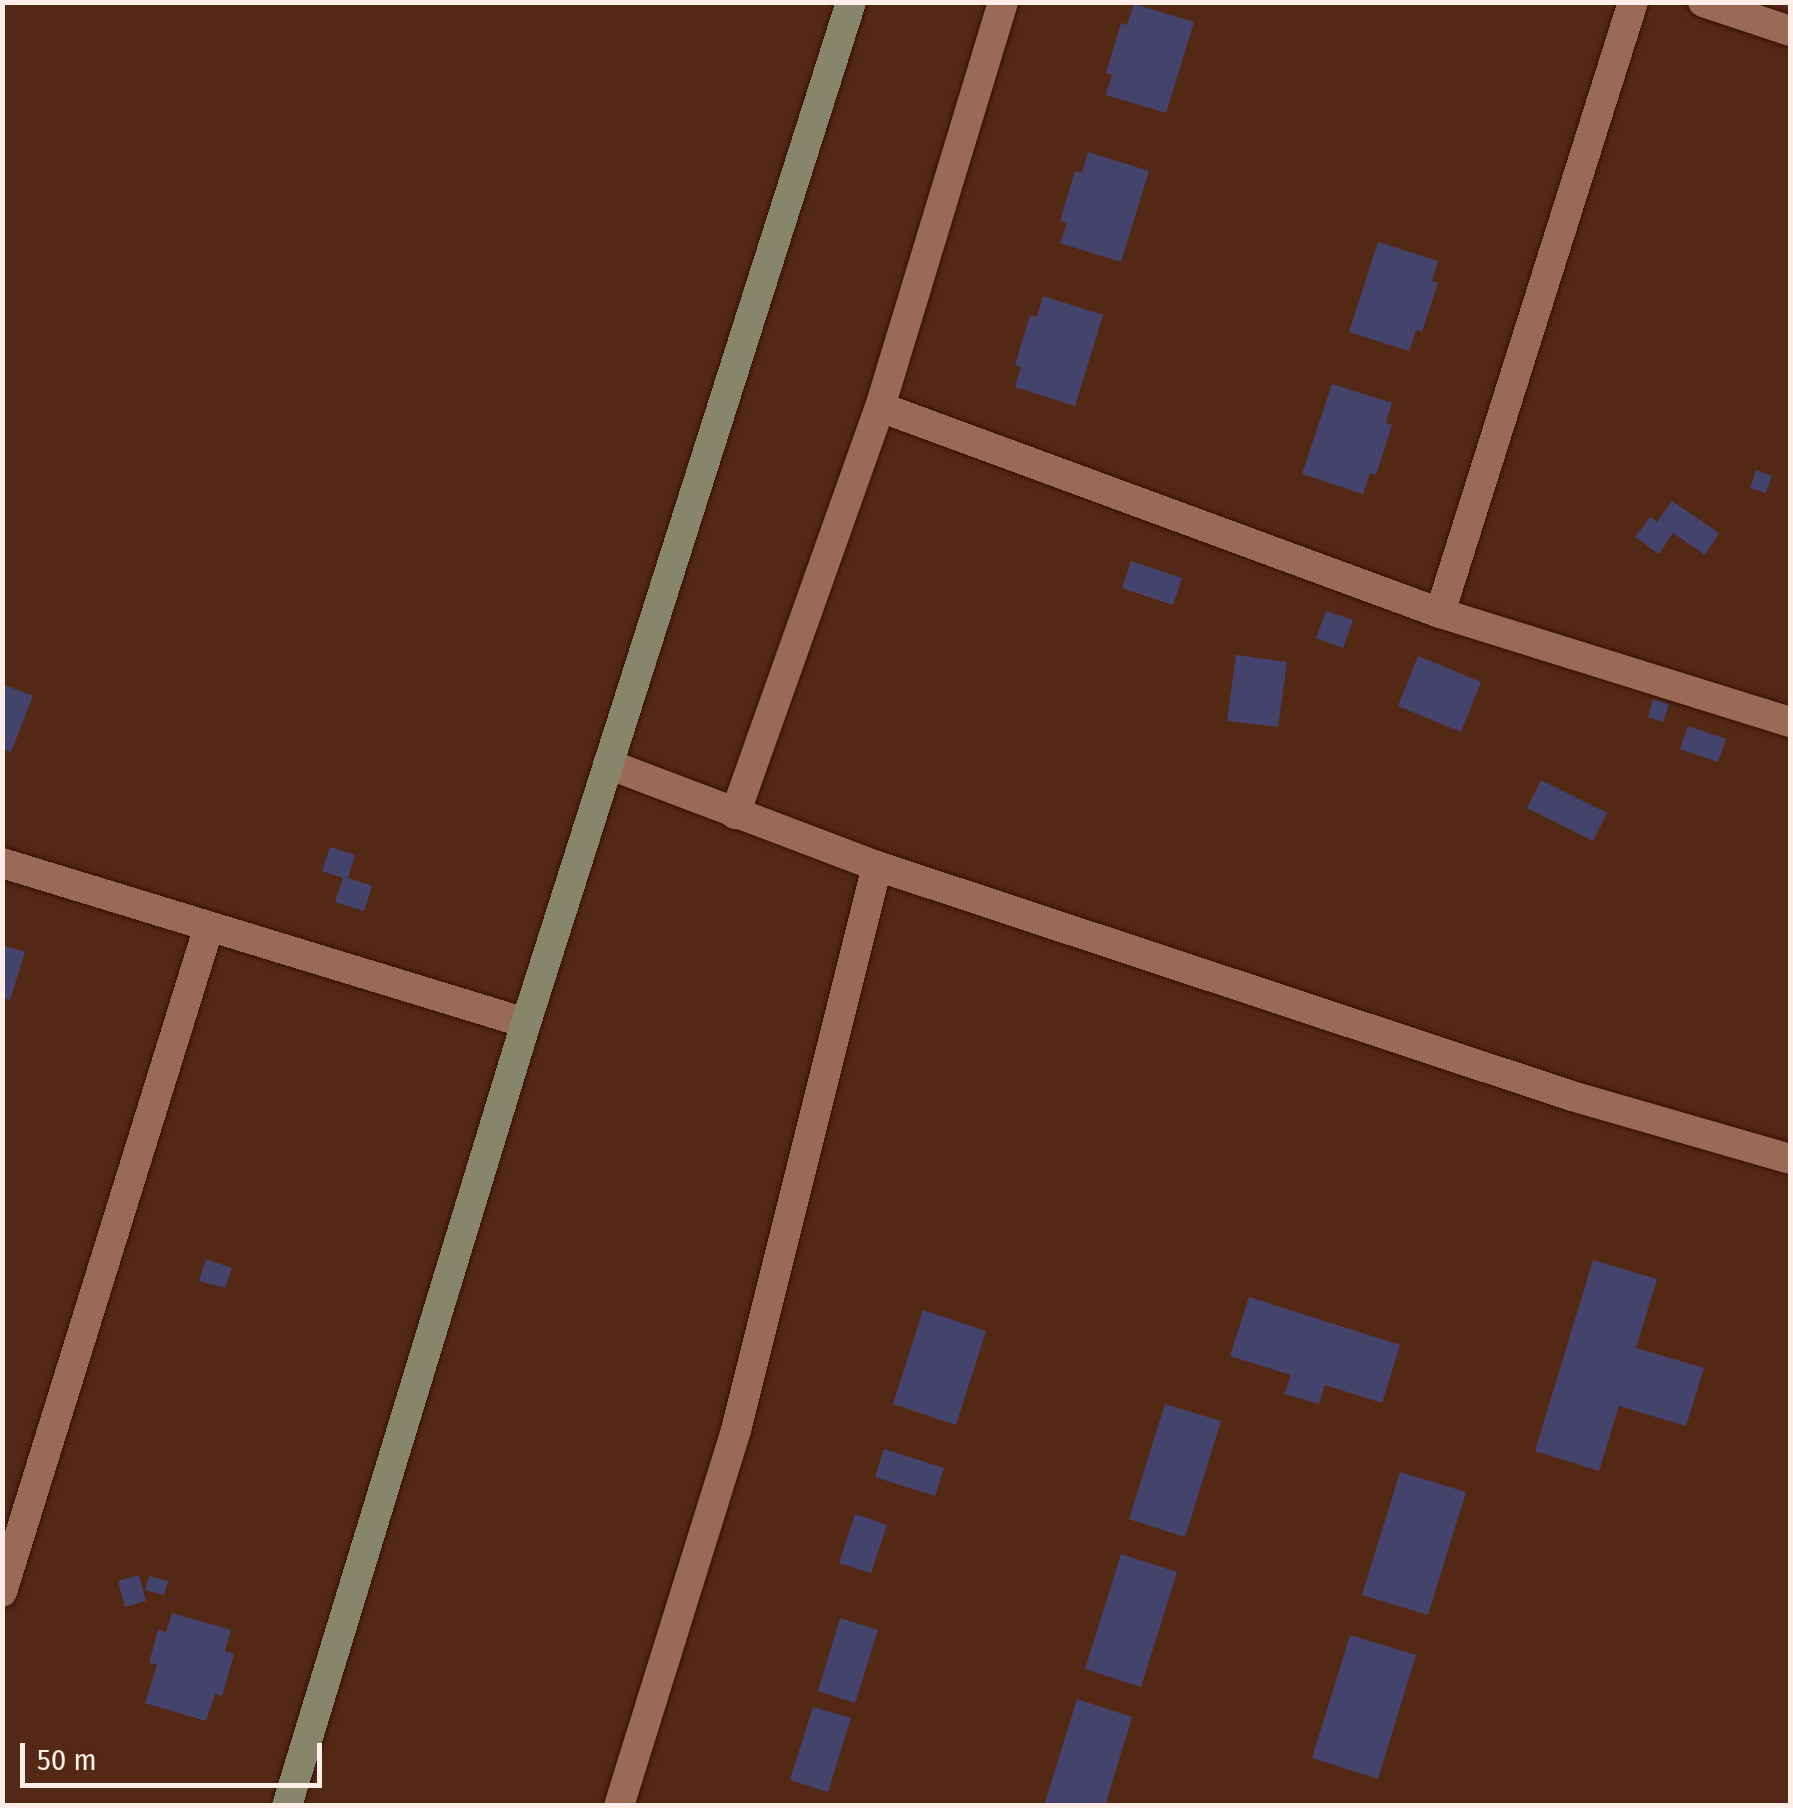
<!DOCTYPE html>
<style>
body{margin:0}
#map{position:relative;width:1793px;height:1808px;overflow:hidden;background:#532916;font-family:"Fira Sans Condensed",sans-serif}
div>[style]{position:absolute}
[style*='--x']{left:calc(var(--x)*1px);top:calc(var(--y)*1px);width:calc(var(--w)*1px);rotate:calc(var(--a)*1deg)}
.building>*{inset:0;background:#44436c}
.roads{filter:drop-shadow(0 0 2px #360f00) drop-shadow(0 0 2px #360f00)}
.street>*{height:30px;margin:-15px;padding:0 15px;transform-origin:15px;border-radius:15px;background:#9a6a56}
.secondary>*{height:30px;margin:-15px;padding:0 15px;transform-origin:15px;border-radius:15px;background:#87856a}
span{translate:-50% -50%;white-space:nowrap;text-align:center;line-height:1.15;-webkit-text-stroke:10px #532916;paint-order:stroke}
.frame{position:absolute;inset:0;border:5px solid #ffeee7;pointer-events:none}
.scale{position:absolute;left:20px;top:1743px;width:302px;height:45px;box-sizing:border-box;border:5px solid #ffeee7;border-top:0;padding-left:12px;font-size:30px;line-height:35px;white-space:nowrap;color:#ffeee7;-webkit-text-stroke:8px #532916;paint-order:stroke}
</style>
<div id="map">
<div class="building">
<i style="clip-path:polygon(1134px 4px,1194px 22px,1166px 113px,1106px 95px,1112px 75px,1106px 73px,1121px 23px,1127px 25px)"></i>
<i style="clip-path:polygon(1088px 152px,1149px 171px,1121px 262px,1060px 243px,1067px 223px,1060px 221px,1075px 171px,1082px 173px)"></i>
<i style="clip-path:polygon(1378px 242px,1438px 261px,1432px 281px,1438px 283px,1422px 332px,1416px 330px,1409px 351px,1349px 332px)"></i>
<i style="clip-path:polygon(1043px 296px,1103px 315px,1075px 406px,1015px 387px,1021px 367px,1015px 365px,1030px 315px,1037px 317px)"></i>
<i style="clip-path:polygon(1332px 384px,1392px 403px,1386px 423px,1392px 425px,1376px 475px,1370px 473px,1363px 494px,1302px 474px)"></i>
<i style="clip-path:polygon(1756px 470px,1772px 476px,1766px 493px,1750px 488px)"></i>
<i style="clip-path:polygon(1672px 501px,1719px 533px,1705px 555px,1673px 533px,1659px 554px,1635px 537px,1650px 517px,1657px 522px)"></i>
<i style="clip-path:polygon(1131px 561px,1182px 578px,1173px 605px,1122px 588px)"></i>
<i style="clip-path:polygon(1326px 611px,1353px 620px,1343px 648px,1316px 638px)"></i>
<i style="clip-path:polygon(1236px 655px,1287px 662px,1278px 727px,1227px 721px)"></i>
<i style="clip-path:polygon(1418px 656px,1481px 682px,1461px 732px,1398px 706px)"></i>
<i style="clip-path:polygon(2px 684px,33px 696px,11px 752px,2px 748px)"></i>
<i style="clip-path:polygon(1653px 699px,1669px 704px,1663px 722px,1648px 717px)"></i>
<i style="clip-path:polygon(1688px 726px,1726px 739px,1718px 762px,1680px 749px)"></i>
<i style="clip-path:polygon(1541px 780px,1607px 813px,1593px 841px,1527px 808px)"></i>
<i style="clip-path:polygon(330px 847px,355px 855px,348px 878px,372px 886px,364px 911px,335px 902px,343px 878px,322px 871px)"></i>
<i style="clip-path:polygon(2px 945px,25px 952px,10px 1000px,2px 998px)"></i>
<i style="clip-path:polygon(206px 1259px,232px 1268px,225px 1288px,199px 1281px)"></i>
<i style="clip-path:polygon(1593px 1260px,1657px 1279px,1636px 1348px,1704px 1368px,1686px 1426px,1619px 1406px,1599px 1471px,1535px 1451px)"></i>
<i style="clip-path:polygon(1249px 1297px,1400px 1345px,1382px 1403px,1325px 1385px,1319px 1404px,1284px 1394px,1291px 1375px,1230px 1356px)"></i>
<i style="clip-path:polygon(923px 1310px,986px 1331px,956px 1425px,893px 1404px)"></i>
<i style="clip-path:polygon(1165px 1404px,1221px 1421px,1185px 1537px,1129px 1519px)"></i>
<i style="clip-path:polygon(884px 1449px,944px 1468px,935px 1496px,875px 1477px)"></i>
<i style="clip-path:polygon(1400px 1472px,1466px 1492px,1428px 1615px,1362px 1595px)"></i>
<i style="clip-path:polygon(855px 1514px,887px 1525px,871px 1573px,839px 1563px)"></i>
<i style="clip-path:polygon(1121px 1554px,1177px 1572px,1141px 1687px,1085px 1669px)"></i>
<i style="clip-path:polygon(139px 1575px,146px 1601px,125px 1607px,118px 1581px)"></i>
<i style="clip-path:polygon(149px 1576px,168px 1581px,164px 1595px,145px 1590px)"></i>
<i style="clip-path:polygon(172px 1613px,231px 1630px,225px 1651px,234px 1654px,222px 1696px,215px 1694px,206px 1721px,145px 1703px,157px 1665px,149px 1663px,158px 1630px,166px 1632px)"></i>
<i style="clip-path:polygon(840px 1618px,878px 1630px,855px 1703px,818px 1691px)"></i>
<i style="clip-path:polygon(1350px 1635px,1416px 1655px,1378px 1779px,1312px 1758px)"></i>
<i style="clip-path:polygon(1077px 1699px,1132px 1717px,1105px 1806px,1044px 1806px)"></i>
<i style="clip-path:polygon(813px 1707px,851px 1718px,828px 1792px,790px 1780px)"></i>
</div>
<div class="roads">
<div class="street">
<i style="--x:1703;--y:2;--w:92;--a:18.4"></i>
<i style="--x:880;--y:407;--w:597;--a:20.2"></i>
<i style="--x:1440;--y:613;--w:367;--a:17.3"></i>
<i style="--x:1440;--y:613;--w:641;--a:-72.47"></i>
<i style="--x:608;--y:764;--w:288;--a:20.8"></i>
<i style="--x:877;--y:866;--w:732;--a:18.31"></i>
<i style="--x:1572;--y:1096;--w:227;--a:16.1"></i>
<i style="--x:735;--y:814;--w:432;--a:-70.4"></i>
<i style="--x:880;--y:407;--w:423;--a:-73.1"></i>
<i style="--x:2;--y:863;--w:548;--a:16.98"></i>
<i style="--x:2;--y:1592;--w:697;--a:-72.73"></i>
<i style="--x:619;--y:1806;--w:394;--a:-72.7"></i>
<i style="--x:736;--y:1430;--w:581;--a:-75.96"></i>
</div>
<div class="secondary">
<i style="--x:287;--y:1806;--w:819;--a:-73.03"></i>
<i style="--x:526;--y:1023;--w:1071;--a:-72.34"></i>
</div>
</div>
<div class="frame"></div>
<div class="scale">50 m</div>
</div>
